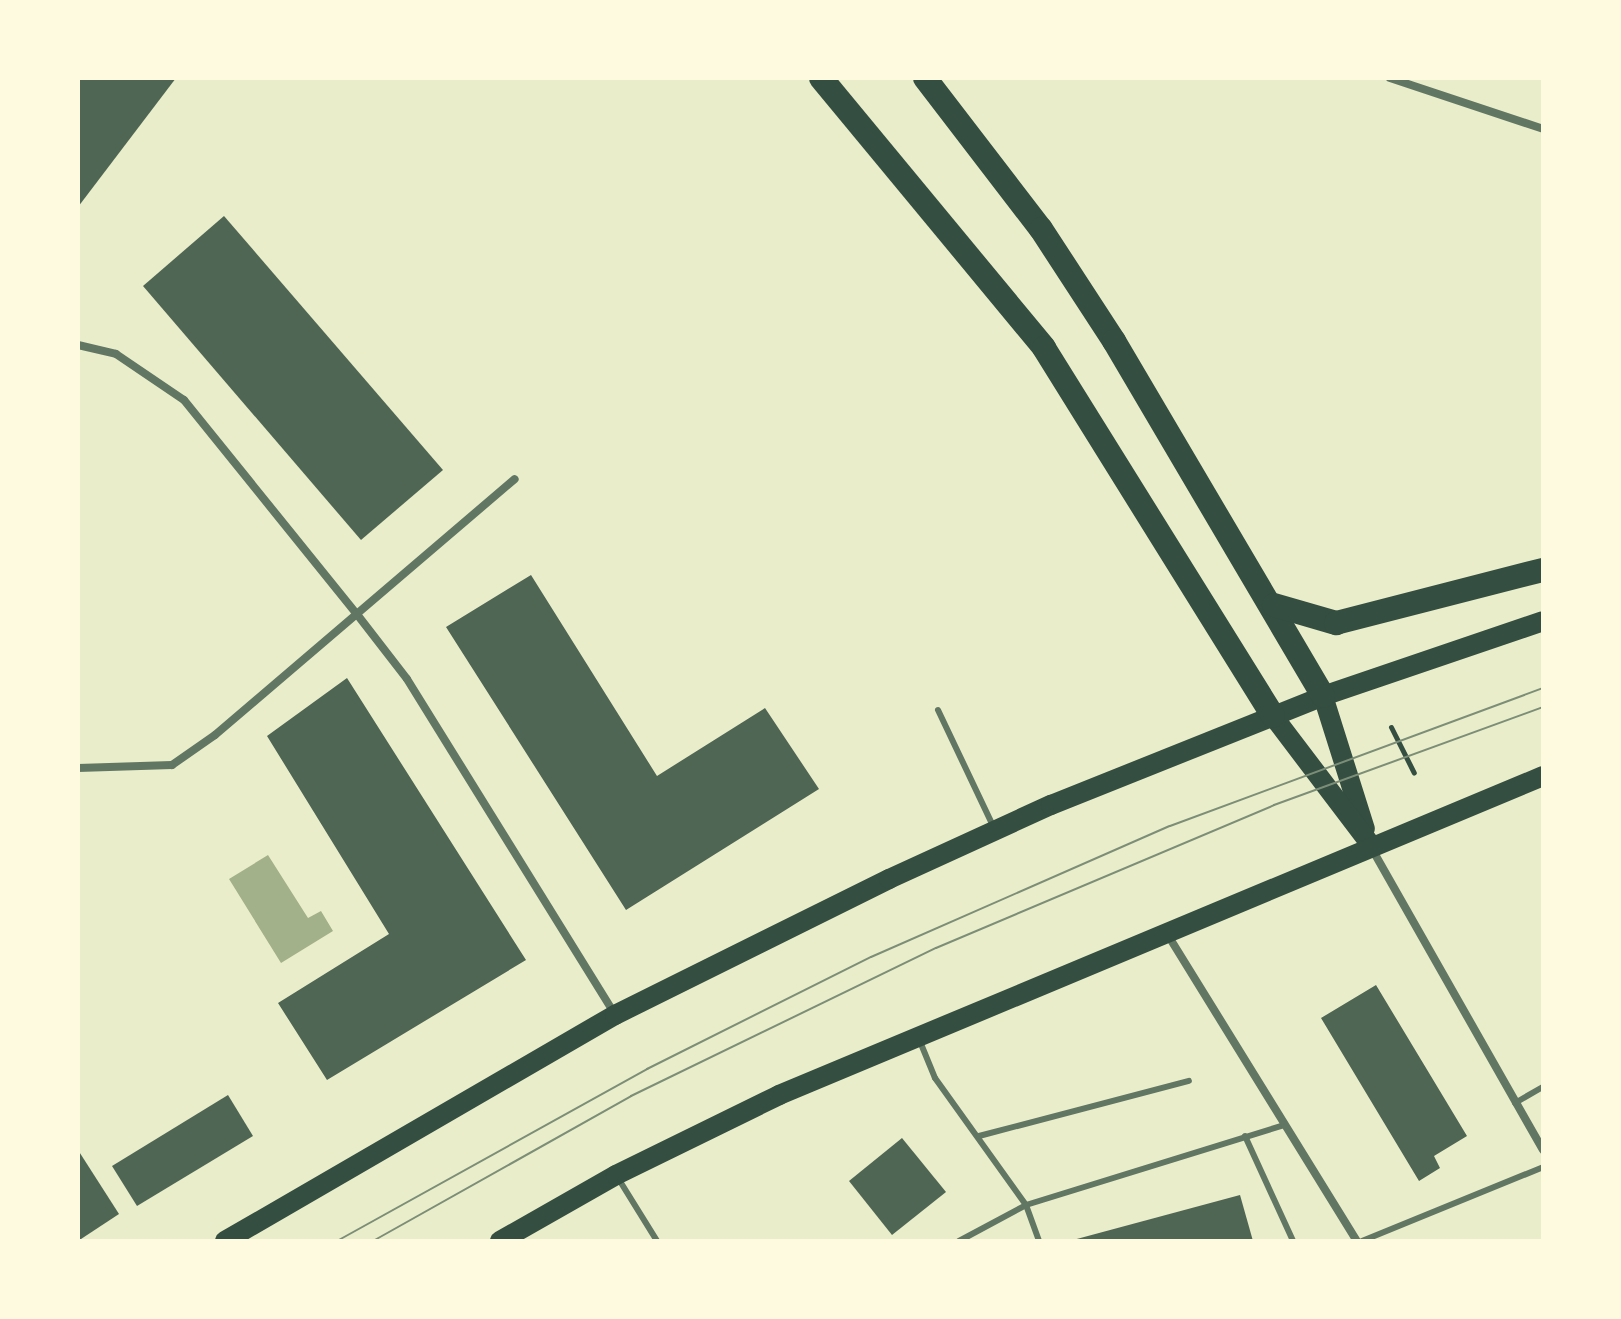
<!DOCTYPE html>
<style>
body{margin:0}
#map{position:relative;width:1621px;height:1319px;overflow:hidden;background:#e9edc9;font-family:Helvetica,sans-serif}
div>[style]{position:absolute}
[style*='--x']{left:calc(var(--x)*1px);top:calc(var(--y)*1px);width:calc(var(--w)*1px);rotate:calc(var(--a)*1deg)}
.water>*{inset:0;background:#a3b18a}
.building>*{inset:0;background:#4f6655}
.path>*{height:5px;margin:-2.5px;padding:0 2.5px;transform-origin:2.5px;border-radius:2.5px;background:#344e41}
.service>*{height:6px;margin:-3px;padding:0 3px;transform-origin:3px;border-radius:3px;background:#617663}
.minor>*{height:8px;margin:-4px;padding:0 4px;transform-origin:4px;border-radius:4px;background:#617663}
.primary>*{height:20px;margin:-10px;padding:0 10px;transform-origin:10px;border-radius:10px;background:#344e41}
.motorway>*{height:24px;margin:-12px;padding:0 12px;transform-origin:12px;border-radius:12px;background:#344e41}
.tram>*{height:2px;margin:-1px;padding:0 1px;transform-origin:1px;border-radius:1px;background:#7c8e77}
span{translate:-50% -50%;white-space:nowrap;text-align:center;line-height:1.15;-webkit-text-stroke:8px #fefae0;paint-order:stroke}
.frame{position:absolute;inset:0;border:80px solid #fefae0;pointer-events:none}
</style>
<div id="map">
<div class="water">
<i style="clip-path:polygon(268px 855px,308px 918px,321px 911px,333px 931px,281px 963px,229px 879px)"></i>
</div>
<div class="building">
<i style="clip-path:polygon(78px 78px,176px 78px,78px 207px)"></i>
<i style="clip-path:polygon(224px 216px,443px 470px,361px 540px,143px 286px)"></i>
<i style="clip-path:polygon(531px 575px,657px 776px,765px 708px,819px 789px,626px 910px,446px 627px)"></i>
<i style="clip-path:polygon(347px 678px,526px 960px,327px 1080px,278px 1003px,389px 934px,267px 736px)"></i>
<i style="clip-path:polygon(1376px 985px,1467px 1136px,1434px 1156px,1440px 1168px,1419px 1181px,1321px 1018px)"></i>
<i style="clip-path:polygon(228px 1095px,253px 1136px,137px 1206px,112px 1166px)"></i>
<i style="clip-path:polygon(902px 1138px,946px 1192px,892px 1235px,849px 1181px)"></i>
<i style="clip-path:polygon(78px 1150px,119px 1214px,78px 1241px)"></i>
<i style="clip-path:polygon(1240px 1195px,1253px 1241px,1073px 1241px,1073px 1240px)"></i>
</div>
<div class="path">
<i style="--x:1391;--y:727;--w:51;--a:63.4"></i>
</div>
<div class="service">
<i style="--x:938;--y:710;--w:128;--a:64.6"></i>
<i style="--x:919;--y:1039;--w:42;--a:67.7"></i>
<i style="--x:935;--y:1078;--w:156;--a:54.4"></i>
<i style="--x:1026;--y:1205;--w:270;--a:-17.2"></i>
<i style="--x:1515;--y:1103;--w:32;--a:-30"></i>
<i style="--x:979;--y:1136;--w:217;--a:-14.7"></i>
<i style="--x:1245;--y:1136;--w:115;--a:65.4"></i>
<i style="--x:618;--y:1178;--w:74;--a:58.2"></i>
<i style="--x:959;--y:1241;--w:76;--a:-28.2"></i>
<i style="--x:1026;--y:1205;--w:38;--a:70"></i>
<i style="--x:1362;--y:1241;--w:196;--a:-22.2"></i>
</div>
<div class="minor">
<i style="--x:1390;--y:78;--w:161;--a:18.4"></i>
<i style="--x:78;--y:345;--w:39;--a:13"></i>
<i style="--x:116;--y:354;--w:82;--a:34.1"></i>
<i style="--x:184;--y:400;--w:274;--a:51.1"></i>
<i style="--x:356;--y:613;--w:83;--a:52.3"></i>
<i style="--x:407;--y:679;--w:393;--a:58.2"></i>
<i style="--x:78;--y:768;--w:94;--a:-1.8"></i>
<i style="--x:172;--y:765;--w:52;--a:-34.9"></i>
<i style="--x:215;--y:735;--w:394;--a:-40.5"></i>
<i style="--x:1372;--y:849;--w:346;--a:60.4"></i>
<i style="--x:1166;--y:932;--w:363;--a:58.3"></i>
</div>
<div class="primary">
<i style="--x:1323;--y:696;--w:139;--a:72.5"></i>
<i style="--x:1273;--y:716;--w:161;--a:52.8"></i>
<i style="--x:225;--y:1241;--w:451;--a:-30.1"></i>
<i style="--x:615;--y:1015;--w:306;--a:-26.4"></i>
<i style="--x:889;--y:879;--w:178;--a:-24.6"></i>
<i style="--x:1051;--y:805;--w:293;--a:-21.8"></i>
<i style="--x:1323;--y:696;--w:232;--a:-18.8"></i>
<i style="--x:500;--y:1241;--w:133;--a:-29.6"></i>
<i style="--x:616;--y:1175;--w:182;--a:-26.1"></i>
<i style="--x:779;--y:1095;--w:828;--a:-22.66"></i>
</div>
<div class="motorway">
<i style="--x:821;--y:78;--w:350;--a:50.4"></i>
<i style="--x:1044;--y:348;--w:433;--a:58.1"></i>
<i style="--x:925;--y:78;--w:190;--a:52.5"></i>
<i style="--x:1041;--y:229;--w:134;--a:56.9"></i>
<i style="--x:1114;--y:341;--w:412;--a:59.5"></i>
<i style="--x:1274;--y:605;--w:65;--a:16.2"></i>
<i style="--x:1336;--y:623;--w:214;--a:-14.4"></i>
</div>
<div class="tram">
<i style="--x:337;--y:1241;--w:355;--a:-29"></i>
<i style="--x:647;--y:1069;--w:250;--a:-26.6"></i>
<i style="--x:871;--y:957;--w:326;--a:-23.7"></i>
<i style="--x:1170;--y:826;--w:398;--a:-20.3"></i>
<i style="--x:373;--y:1241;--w:296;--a:-29.3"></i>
<i style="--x:631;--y:1096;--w:339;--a:-25.9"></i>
<i style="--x:936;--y:948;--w:367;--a:-22.9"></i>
<i style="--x:1274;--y:805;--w:286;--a:-20"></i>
</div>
<div class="frame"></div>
</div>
